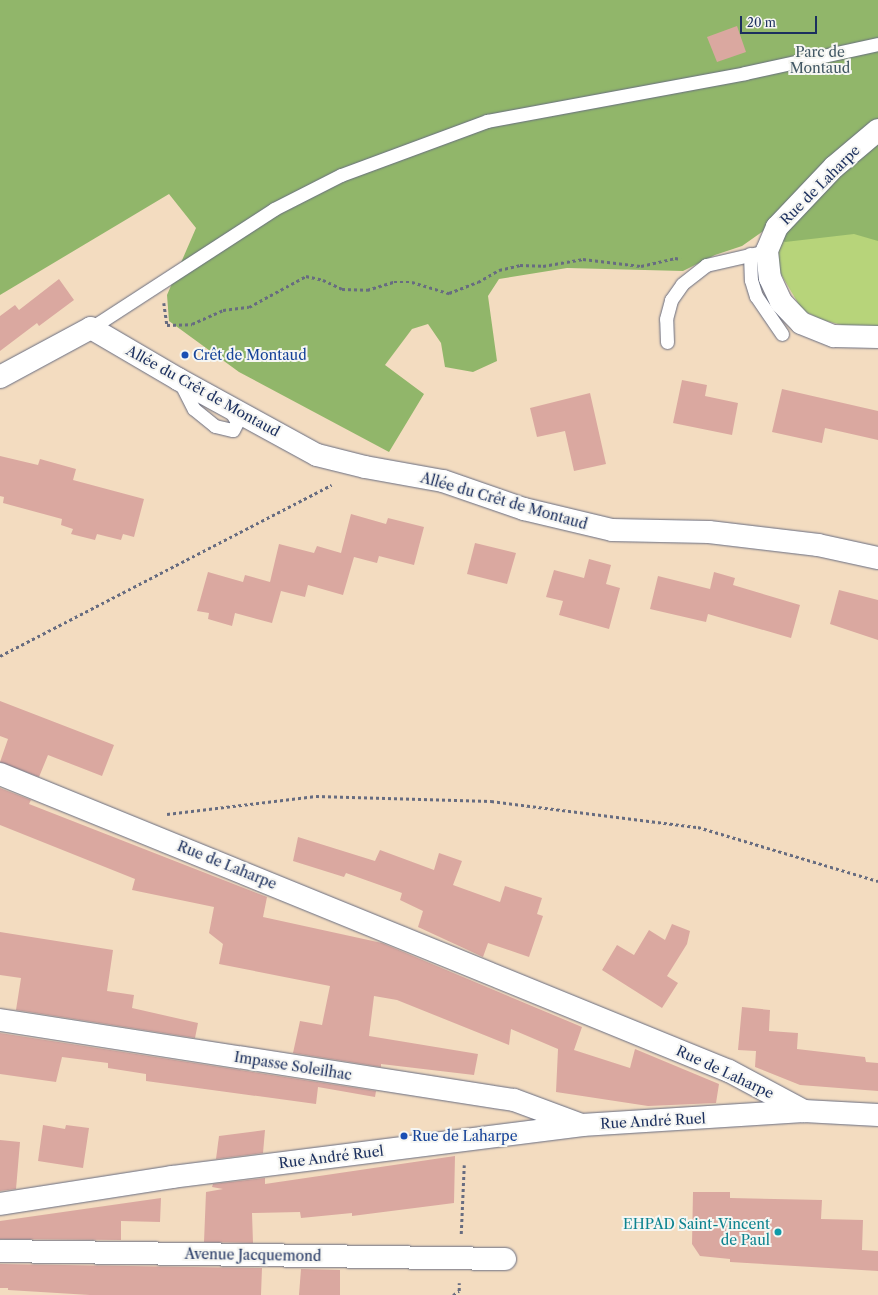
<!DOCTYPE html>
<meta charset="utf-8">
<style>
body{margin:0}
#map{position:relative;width:878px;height:1295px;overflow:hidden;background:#f3dcc0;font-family:"Libre Caslon Text",serif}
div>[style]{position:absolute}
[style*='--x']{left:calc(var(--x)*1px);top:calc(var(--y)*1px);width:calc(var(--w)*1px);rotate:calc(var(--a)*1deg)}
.green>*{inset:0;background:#b7d47a}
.forest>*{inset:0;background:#91b66a}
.building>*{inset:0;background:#daa8a0}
.path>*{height:2.5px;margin-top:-1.25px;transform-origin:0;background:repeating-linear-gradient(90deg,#676c80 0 3px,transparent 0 6px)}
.roads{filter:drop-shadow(0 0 1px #676c80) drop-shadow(0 0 1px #676c80)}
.service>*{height:13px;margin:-6.5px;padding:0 6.5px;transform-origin:6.5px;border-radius:6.5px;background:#fff}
.minor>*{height:22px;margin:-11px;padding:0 11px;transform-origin:11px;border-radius:11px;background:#fff}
.dots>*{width:11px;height:11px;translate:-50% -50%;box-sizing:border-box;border:2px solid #f6f6f2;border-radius:50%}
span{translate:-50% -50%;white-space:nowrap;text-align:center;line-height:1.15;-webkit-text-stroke:4px #f6f6f2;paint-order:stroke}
.park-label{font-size:14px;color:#425865}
.street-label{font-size:14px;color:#1b2f5e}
.transit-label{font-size:14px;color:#164399}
.left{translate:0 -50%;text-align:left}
.culture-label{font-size:14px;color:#0d838f}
.right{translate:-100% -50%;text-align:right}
.scale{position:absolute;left:740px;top:16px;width:77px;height:18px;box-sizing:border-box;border:2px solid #1b2f5e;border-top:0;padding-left:5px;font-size:12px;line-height:14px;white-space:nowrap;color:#1b2f5e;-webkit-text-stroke:3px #f6f6f2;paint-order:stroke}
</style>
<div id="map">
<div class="green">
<i style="clip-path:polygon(878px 0,878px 329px,854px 328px,822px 320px,802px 310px,778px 269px,761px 69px)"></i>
</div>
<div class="forest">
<i style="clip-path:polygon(0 0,878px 0,878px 241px,854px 234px,785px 242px,766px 229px,742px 246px,715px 255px,683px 271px,567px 268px,499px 279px,488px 296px,497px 361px,473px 372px,445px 367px,441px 343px,428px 324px,412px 329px,385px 365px,424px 394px,389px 452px,239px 372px,169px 321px,167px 295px,196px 228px,169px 194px,0 295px)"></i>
</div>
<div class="building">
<i style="clip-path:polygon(737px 26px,746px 52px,717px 62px,707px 37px)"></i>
<i style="clip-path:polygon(59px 279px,74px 300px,39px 326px,37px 323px,0 351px,0 316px,15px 305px,19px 310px)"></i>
<i style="clip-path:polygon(682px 380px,707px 385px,705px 396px,738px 403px,732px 435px,673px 423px)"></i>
<i style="clip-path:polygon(782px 389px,878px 411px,878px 440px,825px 428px,822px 443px,772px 432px)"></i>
<i style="clip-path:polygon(590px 393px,606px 464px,574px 471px,565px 431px,537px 437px,530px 408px)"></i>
<i style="clip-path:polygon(0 456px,38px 465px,40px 459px,76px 469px,73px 480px,144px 499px,134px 537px,123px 534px,121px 540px,97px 534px,95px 540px,71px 534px,73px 529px,61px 525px,62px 519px,3px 503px,4px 497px,0 496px)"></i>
<i style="clip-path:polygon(351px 514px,386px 524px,388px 518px,424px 527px,414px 565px,379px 556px,377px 563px,354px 557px,343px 595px,308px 585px,305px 597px,281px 591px,272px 623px,235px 613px,232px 626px,208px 619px,209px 613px,197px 611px,208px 572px,243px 582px,245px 575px,270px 582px,279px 544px,314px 553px,317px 546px,341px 553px)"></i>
<i style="clip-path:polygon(475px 543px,516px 553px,507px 584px,467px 574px)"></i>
<i style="clip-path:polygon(589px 559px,611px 565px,606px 584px,620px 588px,609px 629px,559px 615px,563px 601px,546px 597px,554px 570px,584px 578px)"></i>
<i style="clip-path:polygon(714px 572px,735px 578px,733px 585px,800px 605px,791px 638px,708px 614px,706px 622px,650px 609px,658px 576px,710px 589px)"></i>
<i style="clip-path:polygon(839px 590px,878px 600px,878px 640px,830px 624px)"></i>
<i style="clip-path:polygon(0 701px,114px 745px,102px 776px,48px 755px,39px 777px,0 762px,8px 739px,0 736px)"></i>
<i style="clip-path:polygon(0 788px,31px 800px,29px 804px,267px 897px,263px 917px,382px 943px,582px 1027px,574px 1050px,630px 1068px,635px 1049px,719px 1084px,716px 1103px,648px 1106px,556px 1092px,558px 1049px,511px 1029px,509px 1045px,397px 1000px,374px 996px,369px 1036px,478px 1054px,474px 1075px,381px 1064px,381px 1067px,293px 1053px,300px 1021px,322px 1025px,330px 986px,219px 964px,223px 944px,209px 933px,214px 907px,132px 890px,135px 879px,0 825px)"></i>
<i style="clip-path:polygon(298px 837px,375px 861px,380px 850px,434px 870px,439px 853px,462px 861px,453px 885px,500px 902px,505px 886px,542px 898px,537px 914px,543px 916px,529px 957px,488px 943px,483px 957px,418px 927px,423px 911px,400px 900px,402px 893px,346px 873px,344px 877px,293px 861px)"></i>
<i style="clip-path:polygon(672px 924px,690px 931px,687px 944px,667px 976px,678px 983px,662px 1008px,602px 970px,617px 945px,634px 955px,649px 930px,665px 940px)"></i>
<i style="clip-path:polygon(0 932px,113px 950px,107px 991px,134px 995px,132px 1008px,198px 1023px,195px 1038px,16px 1010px,21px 978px,0 975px)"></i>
<i style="clip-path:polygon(742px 1007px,770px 1010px,769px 1031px,798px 1033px,797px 1049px,865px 1057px,866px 1062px,878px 1063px,878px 1091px,800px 1085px,755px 1067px,756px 1051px,738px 1050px)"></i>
<i style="clip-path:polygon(0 1033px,376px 1091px,375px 1097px,318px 1087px,316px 1104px,146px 1081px,146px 1074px,108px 1068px,108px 1063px,62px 1057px,56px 1082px,0 1074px)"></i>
<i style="clip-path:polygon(43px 1125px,65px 1129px,66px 1125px,89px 1128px,83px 1168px,38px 1161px)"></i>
<i style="clip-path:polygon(265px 1130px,263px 1153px,216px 1159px,219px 1136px)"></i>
<i style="clip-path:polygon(0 1140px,20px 1142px,16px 1189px,0 1191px)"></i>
<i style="clip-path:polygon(455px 1156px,454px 1203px,352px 1216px,352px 1213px,301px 1218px,300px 1212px,252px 1213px,253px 1243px,204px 1242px,206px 1192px,223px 1189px,212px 1187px,213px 1184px,265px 1178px,265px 1184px)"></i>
<i style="clip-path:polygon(693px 1192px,730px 1192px,730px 1198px,822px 1200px,821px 1219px,863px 1220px,862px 1250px,878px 1251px,878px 1271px,730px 1262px,730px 1259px,700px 1256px,692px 1244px)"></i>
<i style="clip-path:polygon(161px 1198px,160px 1222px,121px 1221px,121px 1240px,0 1239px,0 1221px)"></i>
<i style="clip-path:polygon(0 1264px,262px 1268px,261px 1295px,90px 1295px,8px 1290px,8px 1288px,0 1288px)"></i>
<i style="clip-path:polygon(301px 1269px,340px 1270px,340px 1295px,299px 1295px)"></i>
</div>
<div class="path">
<i style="--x:164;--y:303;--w:22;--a:82"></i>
<i style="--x:167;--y:325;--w:25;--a:-2"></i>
<i style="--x:192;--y:324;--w:34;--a:-24"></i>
<i style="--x:223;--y:310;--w:26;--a:-7"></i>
<i style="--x:249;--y:307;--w:65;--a:-28.5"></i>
<i style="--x:306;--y:276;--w:17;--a:13"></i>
<i style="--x:323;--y:280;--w:21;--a:25"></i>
<i style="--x:342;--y:289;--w:25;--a:2"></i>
<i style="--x:367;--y:290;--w:28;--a:-17"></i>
<i style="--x:394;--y:282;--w:18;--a:0"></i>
<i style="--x:412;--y:282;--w:39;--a:17"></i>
<i style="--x:449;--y:293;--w:31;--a:-21"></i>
<i style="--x:478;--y:282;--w:24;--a:-30"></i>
<i style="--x:499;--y:270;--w:22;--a:-13"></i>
<i style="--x:520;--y:265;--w:23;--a:2"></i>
<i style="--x:543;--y:266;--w:41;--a:-9.9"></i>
<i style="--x:583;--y:259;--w:58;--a:6.9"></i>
<i style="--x:641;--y:266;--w:35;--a:-13"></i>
<i style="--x:675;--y:258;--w:6;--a:9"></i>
<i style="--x:0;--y:656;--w:373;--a:-27.3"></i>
<i style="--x:167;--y:814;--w:150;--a:-6.9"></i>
<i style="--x:316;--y:796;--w:175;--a:1.6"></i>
<i style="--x:491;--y:801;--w:209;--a:7.2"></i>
<i style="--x:698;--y:827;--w:188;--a:16.7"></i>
<i style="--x:461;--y:1234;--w:69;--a:-87.5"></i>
<i style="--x:453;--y:1295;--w:7;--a:-34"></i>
<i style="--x:459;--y:1291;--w:8;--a:-90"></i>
</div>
<div class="roads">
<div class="service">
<i style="--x:750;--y:254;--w:26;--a:88"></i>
<i style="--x:751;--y:280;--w:17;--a:73"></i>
<i style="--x:756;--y:296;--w:46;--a:55.6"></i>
<i style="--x:91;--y:328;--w:218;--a:-33"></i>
<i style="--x:274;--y:209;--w:75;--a:-26.9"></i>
<i style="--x:341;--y:175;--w:156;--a:-20.3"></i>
<i style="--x:487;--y:121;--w:262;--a:-10.5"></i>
<i style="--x:745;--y:73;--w:136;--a:-12.3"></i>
<i style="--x:667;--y:342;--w:23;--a:-92"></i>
<i style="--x:666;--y:319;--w:20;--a:-75"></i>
<i style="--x:671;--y:300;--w:19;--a:-55"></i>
<i style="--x:682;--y:284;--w:31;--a:-38"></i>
<i style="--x:706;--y:265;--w:63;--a:-12.9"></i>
<i style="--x:180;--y:382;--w:30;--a:63"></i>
<i style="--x:194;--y:409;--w:27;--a:39"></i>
<i style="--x:215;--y:426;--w:18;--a:13"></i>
<i style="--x:233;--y:430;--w:9;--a:-63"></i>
<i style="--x:237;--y:422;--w:14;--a:-120"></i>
</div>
<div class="minor">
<i style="--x:878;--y:130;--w:57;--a:139.9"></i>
<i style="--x:834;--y:167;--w:83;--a:133.5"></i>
<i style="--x:777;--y:227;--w:26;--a:113"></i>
<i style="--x:767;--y:251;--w:27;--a:84"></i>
<i style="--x:770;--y:278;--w:26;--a:65"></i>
<i style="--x:781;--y:302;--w:29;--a:46"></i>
<i style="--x:801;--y:323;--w:35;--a:22"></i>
<i style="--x:834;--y:336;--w:44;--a:1.3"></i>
<i style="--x:0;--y:377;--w:103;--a:-28.3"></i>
<i style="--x:91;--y:328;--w:101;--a:30.4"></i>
<i style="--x:178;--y:379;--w:158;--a:28.7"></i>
<i style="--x:317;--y:455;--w:49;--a:14"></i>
<i style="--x:365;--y:467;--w:79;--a:10.2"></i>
<i style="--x:443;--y:481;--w:86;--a:19.1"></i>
<i style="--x:524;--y:509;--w:90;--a:13.4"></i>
<i style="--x:612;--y:530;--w:97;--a:1.2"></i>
<i style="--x:709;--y:532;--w:110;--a:6.8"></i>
<i style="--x:818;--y:545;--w:61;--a:12.2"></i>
<i style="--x:0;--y:774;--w:787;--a:22.17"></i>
<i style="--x:729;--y:1071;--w:85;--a:28.1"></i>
<i style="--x:0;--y:1020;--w:520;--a:8.85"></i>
<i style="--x:514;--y:1100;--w:69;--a:20.3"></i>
<i style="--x:0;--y:1204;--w:174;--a:-8.9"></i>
<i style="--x:172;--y:1177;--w:413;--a:-7.2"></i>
<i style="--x:582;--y:1125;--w:222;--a:-3.6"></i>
<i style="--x:804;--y:1111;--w:74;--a:3.1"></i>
<i style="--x:0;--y:1251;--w:505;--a:0.91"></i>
</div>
</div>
<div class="dots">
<i style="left:185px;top:355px;background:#1a4fb4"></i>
<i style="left:404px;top:1136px;background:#1a4fb4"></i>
<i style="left:778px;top:1232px;background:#0f9aa8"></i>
</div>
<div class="park-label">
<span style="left:820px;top:60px">Parc de<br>Montaud</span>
</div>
<div class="street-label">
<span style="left:820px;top:185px;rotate:-45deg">Rue de Laharpe</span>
<span style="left:203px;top:391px;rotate:29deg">Allée du Crêt de Montaud</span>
<span style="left:504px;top:501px;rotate:16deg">Allée du Crêt de Montaud</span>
<span style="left:227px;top:865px;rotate:22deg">Rue de Laharpe</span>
<span style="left:293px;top:1066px;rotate:9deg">Impasse Soleilhac</span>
<span style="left:725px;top:1072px;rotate:25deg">Rue de Laharpe</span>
<span style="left:653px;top:1121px;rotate:-3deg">Rue André Ruel</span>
<span style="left:331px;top:1157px;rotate:-7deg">Rue André Ruel</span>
<span style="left:253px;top:1255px;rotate:1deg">Avenue Jacquemond</span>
</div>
<div class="transit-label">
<span class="left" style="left:193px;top:355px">Crêt de Montaud</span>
<span class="left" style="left:412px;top:1136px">Rue de Laharpe</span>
</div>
<div class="culture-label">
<span class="right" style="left:770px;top:1232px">EHPAD Saint-Vincent<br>de Paul</span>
</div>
<div class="scale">20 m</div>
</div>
